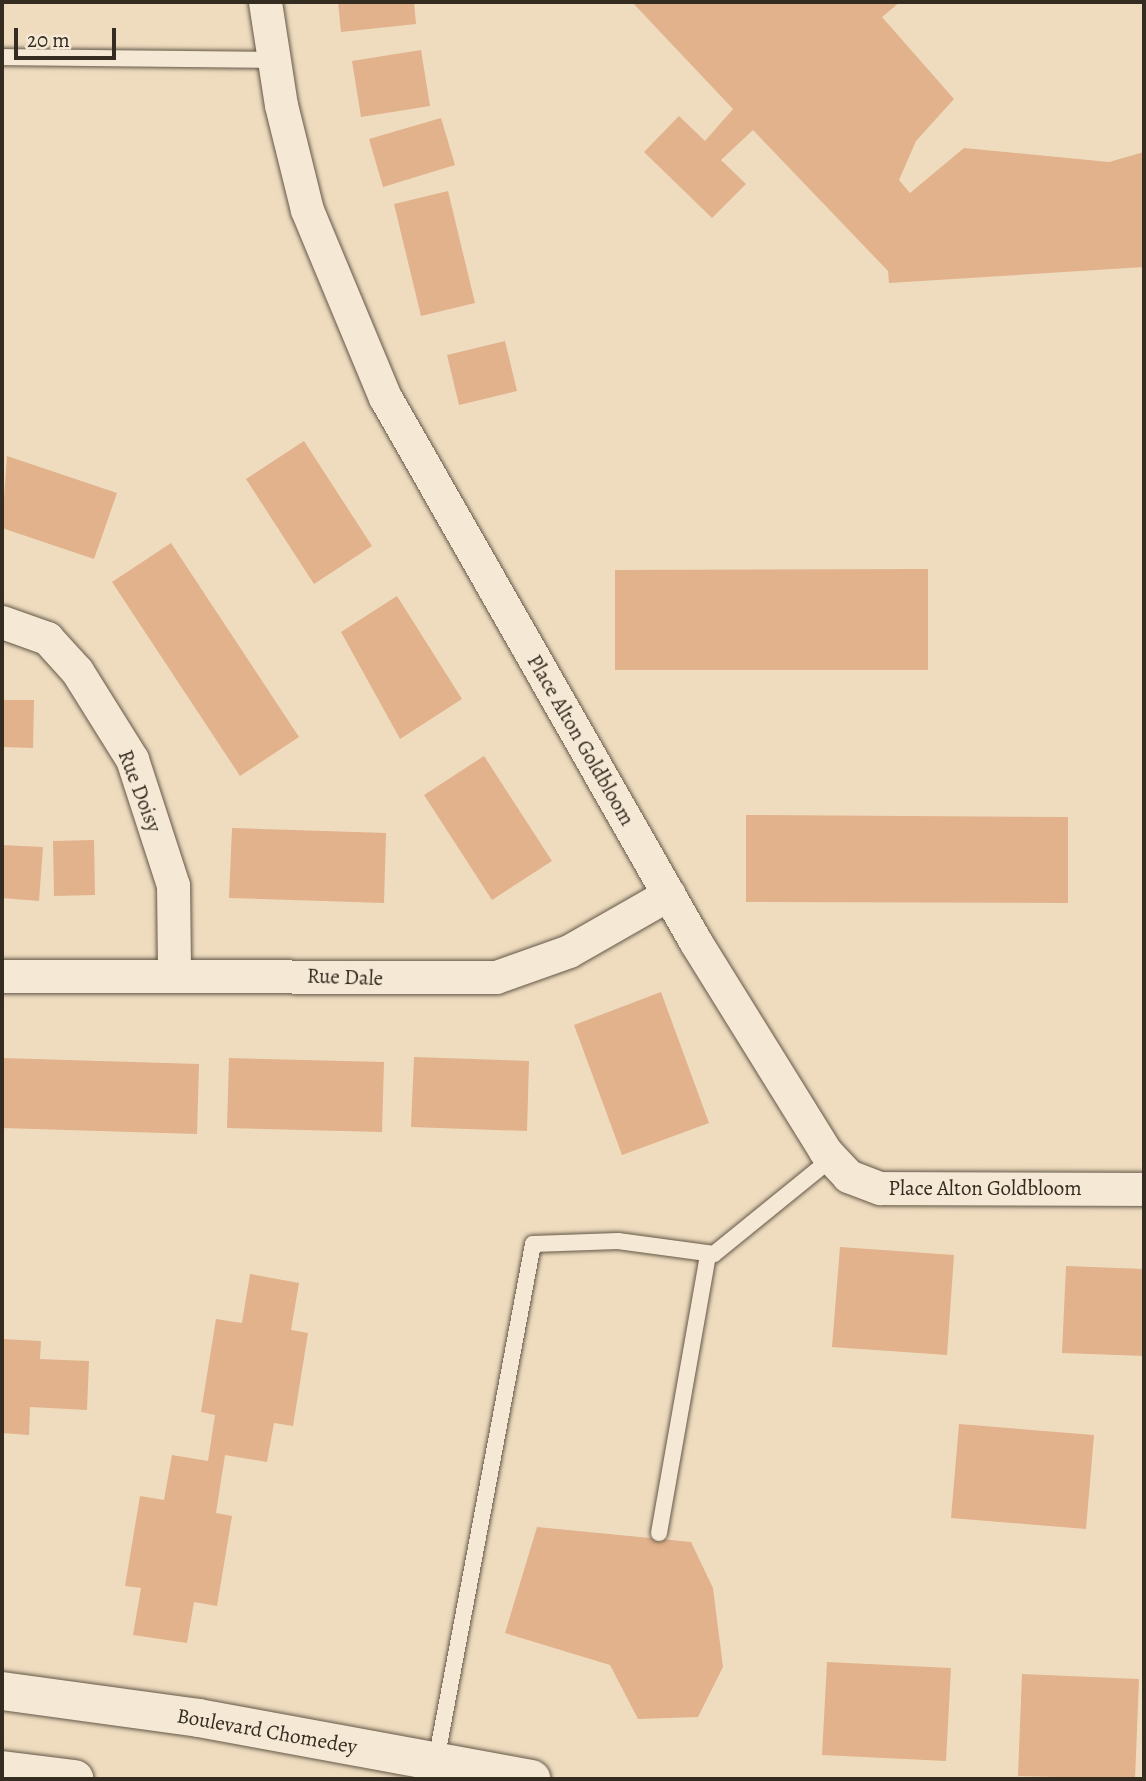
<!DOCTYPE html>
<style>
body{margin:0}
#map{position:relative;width:1146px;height:1781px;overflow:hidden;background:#efdcbf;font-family:Alegreya,serif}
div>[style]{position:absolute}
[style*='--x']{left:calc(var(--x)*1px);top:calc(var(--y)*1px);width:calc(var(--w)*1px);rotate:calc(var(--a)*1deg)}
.building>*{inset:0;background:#e1b28c}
.roads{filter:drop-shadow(0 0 2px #635848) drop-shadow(0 0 2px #635848)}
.lane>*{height:16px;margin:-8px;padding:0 8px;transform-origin:8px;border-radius:8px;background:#f5e8d5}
.street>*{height:33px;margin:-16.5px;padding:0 16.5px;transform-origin:16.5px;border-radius:16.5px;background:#f5e8d5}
.secondary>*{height:38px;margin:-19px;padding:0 19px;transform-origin:19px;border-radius:19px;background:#f5e8d5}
span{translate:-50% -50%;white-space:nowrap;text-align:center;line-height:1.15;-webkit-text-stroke:5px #f5e8d5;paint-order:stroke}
.street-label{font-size:21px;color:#342c20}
.frame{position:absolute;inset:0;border:4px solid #342c20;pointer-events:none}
.scale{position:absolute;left:14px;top:28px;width:102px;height:32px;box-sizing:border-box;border:4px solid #342c20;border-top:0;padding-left:9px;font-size:21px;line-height:24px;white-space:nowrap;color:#342c20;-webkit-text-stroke:5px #f5e8d5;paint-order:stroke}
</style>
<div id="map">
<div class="building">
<i style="clip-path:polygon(338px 2px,414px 2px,416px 24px,341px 32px)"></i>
<i style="clip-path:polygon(632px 2px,900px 2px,882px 17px,954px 99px,916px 141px,899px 180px,910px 193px,964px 148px,1109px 162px,1144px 152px,1144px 267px,889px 283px,888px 271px,753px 130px,721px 160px,746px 184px,712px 218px,644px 152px,679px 116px,705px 141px,733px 109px)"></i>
<i style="clip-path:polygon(421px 50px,430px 106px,361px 117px,352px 61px)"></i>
<i style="clip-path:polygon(441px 118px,455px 165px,383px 187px,369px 139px)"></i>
<i style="clip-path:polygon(448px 191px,475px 303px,421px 316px,394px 204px)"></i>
<i style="clip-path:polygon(505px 341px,517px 391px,459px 405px,447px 355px)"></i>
<i style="clip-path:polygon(304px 441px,372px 546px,314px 584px,246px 479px)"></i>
<i style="clip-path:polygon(7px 456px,117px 493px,94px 559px,2px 528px)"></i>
<i style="clip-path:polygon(171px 543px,299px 737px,240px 776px,112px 582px)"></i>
<i style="clip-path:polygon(928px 569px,928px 670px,615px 670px,615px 570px)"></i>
<i style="clip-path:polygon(397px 596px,462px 699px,400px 739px,341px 632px)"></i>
<i style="clip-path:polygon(2px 700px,34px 700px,33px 748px,2px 747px)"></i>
<i style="clip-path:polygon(484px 756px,552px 861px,492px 900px,424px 795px)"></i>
<i style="clip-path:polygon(746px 815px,1068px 817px,1068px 903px,746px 902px)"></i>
<i style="clip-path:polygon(232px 828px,386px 833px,384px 903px,229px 898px)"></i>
<i style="clip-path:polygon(94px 840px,95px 895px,54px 896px,53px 841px)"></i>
<i style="clip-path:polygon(2px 845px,43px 847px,39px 901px,2px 898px)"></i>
<i style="clip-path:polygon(661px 992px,709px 1123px,622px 1155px,574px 1025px)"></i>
<i style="clip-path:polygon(414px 1057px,529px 1061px,527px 1131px,411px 1127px)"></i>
<i style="clip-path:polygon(2px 1058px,199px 1064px,197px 1134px,2px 1128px)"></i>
<i style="clip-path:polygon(229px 1058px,384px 1062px,382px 1132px,227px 1128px)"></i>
<i style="clip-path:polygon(840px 1247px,954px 1255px,947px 1355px,832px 1347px)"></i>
<i style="clip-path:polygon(1066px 1266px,1144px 1269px,1144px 1356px,1062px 1353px)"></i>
<i style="clip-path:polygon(250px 1274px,299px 1283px,291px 1330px,308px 1333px,293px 1426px,274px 1423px,267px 1462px,225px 1455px,216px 1513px,232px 1516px,217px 1606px,194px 1602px,187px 1643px,133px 1635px,141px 1588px,125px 1586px,140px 1496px,164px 1500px,172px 1455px,208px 1461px,215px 1415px,201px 1412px,216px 1319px,242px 1323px)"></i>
<i style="clip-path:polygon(2px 1339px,41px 1341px,40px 1359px,89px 1361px,87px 1410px,30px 1407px,29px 1435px,2px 1433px)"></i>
<i style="clip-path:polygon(959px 1424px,1094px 1435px,1086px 1529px,951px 1518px)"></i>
<i style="clip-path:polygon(537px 1527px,691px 1542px,713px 1588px,723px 1667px,698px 1717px,638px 1719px,610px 1665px,505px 1633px)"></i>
<i style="clip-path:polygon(827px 1662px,951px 1668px,946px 1761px,822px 1755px)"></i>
<i style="clip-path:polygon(1022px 1674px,1139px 1679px,1135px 1779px,1018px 1776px)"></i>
</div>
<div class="roads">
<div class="lane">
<i style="--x:2;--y:57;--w:271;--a:0.6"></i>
<i style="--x:659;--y:1533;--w:283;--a:-80"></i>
<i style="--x:436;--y:1761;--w:526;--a:-79.37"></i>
<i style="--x:533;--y:1244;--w:85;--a:-2"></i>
<i style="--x:618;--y:1241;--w:97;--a:7.7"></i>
<i style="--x:714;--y:1254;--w:151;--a:-39.1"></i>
</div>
<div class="street">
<i style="--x:265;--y:2;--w:104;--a:81.2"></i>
<i style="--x:281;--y:105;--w:108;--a:76.1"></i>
<i style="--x:307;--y:210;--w:203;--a:67.4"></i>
<i style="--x:385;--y:397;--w:626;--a:60.32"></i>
<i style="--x:695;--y:941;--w:247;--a:58.2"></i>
<i style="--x:825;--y:1151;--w:34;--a:47"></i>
<i style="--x:848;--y:1176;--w:34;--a:21"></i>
<i style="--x:880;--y:1188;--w:264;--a:0.2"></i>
<i style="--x:2;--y:622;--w:48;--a:19.6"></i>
<i style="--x:47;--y:638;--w:45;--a:47.7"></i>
<i style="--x:77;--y:671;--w:104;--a:58"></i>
<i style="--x:132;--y:759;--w:133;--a:72"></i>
<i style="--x:173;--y:885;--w:87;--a:89.3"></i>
<i style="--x:2;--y:976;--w:494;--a:0.1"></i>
<i style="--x:496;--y:977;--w:77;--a:-19.6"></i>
<i style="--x:569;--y:951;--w:115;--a:-29.7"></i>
</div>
<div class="secondary">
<i style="--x:2;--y:1691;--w:199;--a:7.8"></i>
<i style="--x:199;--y:1718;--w:338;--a:10.4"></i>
<i style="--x:2;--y:1770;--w:73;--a:7.1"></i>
</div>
</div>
<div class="street-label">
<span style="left:581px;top:740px;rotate:60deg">Place Alton Goldbloom</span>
<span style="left:140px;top:791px;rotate:69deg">Rue Doisy</span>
<span style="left:345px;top:977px;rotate:2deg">Rue Dale</span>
<span style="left:985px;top:1188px">Place Alton Goldbloom</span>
<span style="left:267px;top:1731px;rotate:10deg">Boulevard Chomedey</span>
</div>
<div class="frame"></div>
<div class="scale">20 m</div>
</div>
